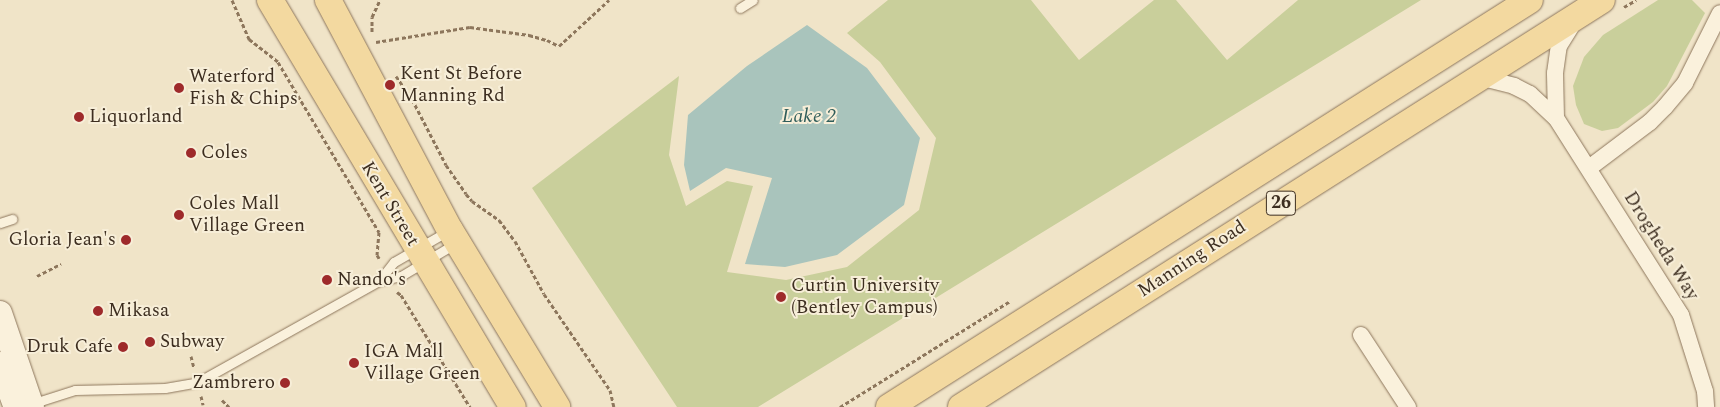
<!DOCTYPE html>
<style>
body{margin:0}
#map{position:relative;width:1720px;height:407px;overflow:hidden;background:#f0e4c8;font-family:Spectral,serif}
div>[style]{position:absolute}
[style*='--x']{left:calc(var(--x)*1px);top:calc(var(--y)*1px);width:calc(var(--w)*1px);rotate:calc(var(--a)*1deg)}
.green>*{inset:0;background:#c9cf9b}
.water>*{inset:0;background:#a9c4bc}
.path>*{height:3px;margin-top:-1.5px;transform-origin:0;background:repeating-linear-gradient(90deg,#8d765c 0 4px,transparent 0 6.5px)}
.roads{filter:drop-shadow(0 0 1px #8d765c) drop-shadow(0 0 1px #8d765c)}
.lane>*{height:9px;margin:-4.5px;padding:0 4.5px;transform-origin:4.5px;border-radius:4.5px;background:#faf1dc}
.street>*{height:16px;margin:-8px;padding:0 8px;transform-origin:8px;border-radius:8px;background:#faf1dc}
.secondary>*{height:24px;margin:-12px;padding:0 12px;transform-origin:12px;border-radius:12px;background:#faf1dc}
.primary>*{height:26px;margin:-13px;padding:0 13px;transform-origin:13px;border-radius:13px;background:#f3d9a0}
.dots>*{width:14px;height:14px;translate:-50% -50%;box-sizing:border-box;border:2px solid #f7eed8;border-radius:50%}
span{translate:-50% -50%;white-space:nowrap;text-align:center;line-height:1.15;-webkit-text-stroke:4px #f7eed8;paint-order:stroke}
.shield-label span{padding:1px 4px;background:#f7eed8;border:1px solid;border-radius:4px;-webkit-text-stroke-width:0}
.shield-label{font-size:18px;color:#3d2e20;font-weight:700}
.poi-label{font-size:19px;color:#3d2e20}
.left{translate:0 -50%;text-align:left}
.right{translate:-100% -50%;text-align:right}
.street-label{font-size:19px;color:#3d2e20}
.water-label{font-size:20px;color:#2f5d5a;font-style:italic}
</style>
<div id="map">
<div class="green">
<i style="clip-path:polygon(888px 0,1031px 0,1079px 60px,1154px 0,1176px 0,1227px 60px,1298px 0,1421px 0,758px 407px,677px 407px,532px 188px,679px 76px,669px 155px,686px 206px,727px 181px,753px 186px,727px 272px,786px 280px,847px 267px,919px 210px,936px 138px,880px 62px,847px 33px)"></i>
<i style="clip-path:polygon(1658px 0,1692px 0,1705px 13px,1667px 86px,1653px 102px,1618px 128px,1602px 131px,1584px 124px,1576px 105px,1573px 86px,1584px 57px,1603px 35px)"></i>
</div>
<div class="water">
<i style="clip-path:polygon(807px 25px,867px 68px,920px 138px,904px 205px,837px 255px,785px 267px,745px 264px,772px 178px,726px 168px,690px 191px,684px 165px,688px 115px,747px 66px)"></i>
</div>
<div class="path">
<i style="--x:232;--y:0;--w:43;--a:66.4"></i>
<i style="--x:249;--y:39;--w:37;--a:38"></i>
<i style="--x:278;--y:62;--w:198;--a:59.3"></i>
<i style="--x:379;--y:232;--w:23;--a:95"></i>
<i style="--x:377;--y:255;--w:4;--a:56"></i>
<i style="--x:1624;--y:7;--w:14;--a:-30"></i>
<i style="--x:372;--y:32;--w:15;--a:-90"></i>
<i style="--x:372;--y:17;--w:19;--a:-65"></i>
<i style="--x:376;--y:42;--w:95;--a:-9.1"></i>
<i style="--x:470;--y:27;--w:60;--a:7.7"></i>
<i style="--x:529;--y:35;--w:19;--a:16"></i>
<i style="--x:547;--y:40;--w:13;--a:27"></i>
<i style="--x:559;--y:46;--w:68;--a:-42.6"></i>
<i style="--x:396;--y:76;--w:28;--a:55"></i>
<i style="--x:412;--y:99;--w:74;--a:62.7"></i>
<i style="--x:446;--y:165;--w:35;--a:55"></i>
<i style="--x:466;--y:194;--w:9;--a:49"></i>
<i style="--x:472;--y:201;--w:33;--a:35"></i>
<i style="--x:499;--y:220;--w:26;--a:53"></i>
<i style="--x:515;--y:241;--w:60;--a:61.3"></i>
<i style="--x:544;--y:294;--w:116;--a:55.5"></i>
<i style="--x:610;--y:390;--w:17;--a:77"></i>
<i style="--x:37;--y:276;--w:27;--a:-27"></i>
<i style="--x:397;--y:292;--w:5;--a:37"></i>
<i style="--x:401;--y:295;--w:132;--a:58.4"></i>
<i style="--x:191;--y:356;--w:12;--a:76"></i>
<i style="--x:201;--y:396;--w:9;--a:77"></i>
<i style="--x:222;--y:400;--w:10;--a:45"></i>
<i style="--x:840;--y:407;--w:200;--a:-31.9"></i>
</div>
<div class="roads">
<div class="lane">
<i style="--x:740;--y:8;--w:15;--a:-32"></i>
<i style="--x:0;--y:223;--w:13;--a:-18"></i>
<i style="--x:379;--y:281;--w:24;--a:-52"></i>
<i style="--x:394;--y:262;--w:62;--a:-29.9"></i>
<i style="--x:31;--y:404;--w:46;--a:-17.7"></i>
<i style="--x:75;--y:390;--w:90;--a:-1.3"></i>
<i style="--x:165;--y:388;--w:34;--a:-10"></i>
<i style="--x:198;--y:382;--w:207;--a:-29.2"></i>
<i style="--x:379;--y:281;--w:23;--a:-13"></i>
<i style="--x:401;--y:276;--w:64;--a:-31"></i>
</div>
<div class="street">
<i style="--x:1479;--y:77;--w:36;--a:14"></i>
<i style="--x:1514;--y:86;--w:18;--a:27"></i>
<i style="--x:1530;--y:94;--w:35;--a:43"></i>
<i style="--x:1556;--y:118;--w:233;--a:57.6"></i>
<i style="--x:1681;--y:315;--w:80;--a:72.5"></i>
<i style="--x:1705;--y:391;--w:16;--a:86"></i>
<i style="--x:1556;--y:118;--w:45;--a:-91.3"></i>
<i style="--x:1555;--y:73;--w:27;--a:-82"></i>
<i style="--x:1559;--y:46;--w:28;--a:-58"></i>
<i style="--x:1589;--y:168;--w:76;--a:-37"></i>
<i style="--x:1650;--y:122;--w:21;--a:-45"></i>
<i style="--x:1665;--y:107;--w:31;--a:-50"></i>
<i style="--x:1685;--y:83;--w:78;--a:-63.4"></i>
<i style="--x:1361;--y:335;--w:86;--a:56.9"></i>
</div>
<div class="secondary">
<i style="--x:0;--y:313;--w:99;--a:71.2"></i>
<i style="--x:0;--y:364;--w:44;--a:69.9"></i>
</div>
<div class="primary">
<i style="--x:270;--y:0;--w:474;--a:59.2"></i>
<i style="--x:328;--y:0;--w:260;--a:62.1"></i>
<i style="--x:450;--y:230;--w:207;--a:58.8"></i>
<i style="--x:889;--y:407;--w:759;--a:-32.41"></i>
<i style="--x:961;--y:407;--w:759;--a:-32.41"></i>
</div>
</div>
<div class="dots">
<i style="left:390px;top:85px;background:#9e2a2b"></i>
<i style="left:179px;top:88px;background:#9e2a2b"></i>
<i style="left:79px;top:117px;background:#9e2a2b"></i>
<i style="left:191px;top:153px;background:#9e2a2b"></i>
<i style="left:179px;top:215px;background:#9e2a2b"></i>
<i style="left:126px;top:240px;background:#9e2a2b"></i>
<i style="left:327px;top:280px;background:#9e2a2b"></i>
<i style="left:781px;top:297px;background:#9e2a2b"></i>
<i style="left:98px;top:311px;background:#9e2a2b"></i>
<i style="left:150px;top:342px;background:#9e2a2b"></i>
<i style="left:123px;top:347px;background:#9e2a2b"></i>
<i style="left:354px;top:363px;background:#9e2a2b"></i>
<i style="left:285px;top:383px;background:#9e2a2b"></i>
</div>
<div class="shield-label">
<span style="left:1281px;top:203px">26</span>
</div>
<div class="poi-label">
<span class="left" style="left:400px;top:85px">Kent St Before<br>Manning Rd</span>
<span class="left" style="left:189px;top:88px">Waterford<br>Fish &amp; Chips</span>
<span class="left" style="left:89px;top:117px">Liquorland</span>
<span class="left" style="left:201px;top:153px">Coles</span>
<span class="left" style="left:189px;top:215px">Coles Mall<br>Village Green</span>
<span class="right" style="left:116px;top:240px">Gloria Jean's</span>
<span class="left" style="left:337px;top:280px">Nando's</span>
<span class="left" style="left:791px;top:297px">Curtin University<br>(Bentley Campus)</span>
<span class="left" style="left:108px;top:311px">Mikasa</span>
<span class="left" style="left:160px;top:342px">Subway</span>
<span class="right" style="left:113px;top:347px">Druk Cafe</span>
<span class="left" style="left:364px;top:363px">IGA Mall<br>Village Green</span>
<span class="right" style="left:275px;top:383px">Zambrero</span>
</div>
<div class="street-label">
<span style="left:390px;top:204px;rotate:59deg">Kent Street</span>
<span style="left:1661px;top:246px;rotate:58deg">Drogheda Way</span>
<span style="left:1192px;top:259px;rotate:-33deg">Manning Road</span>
</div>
<div class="water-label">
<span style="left:809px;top:116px">Lake 2</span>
</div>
</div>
